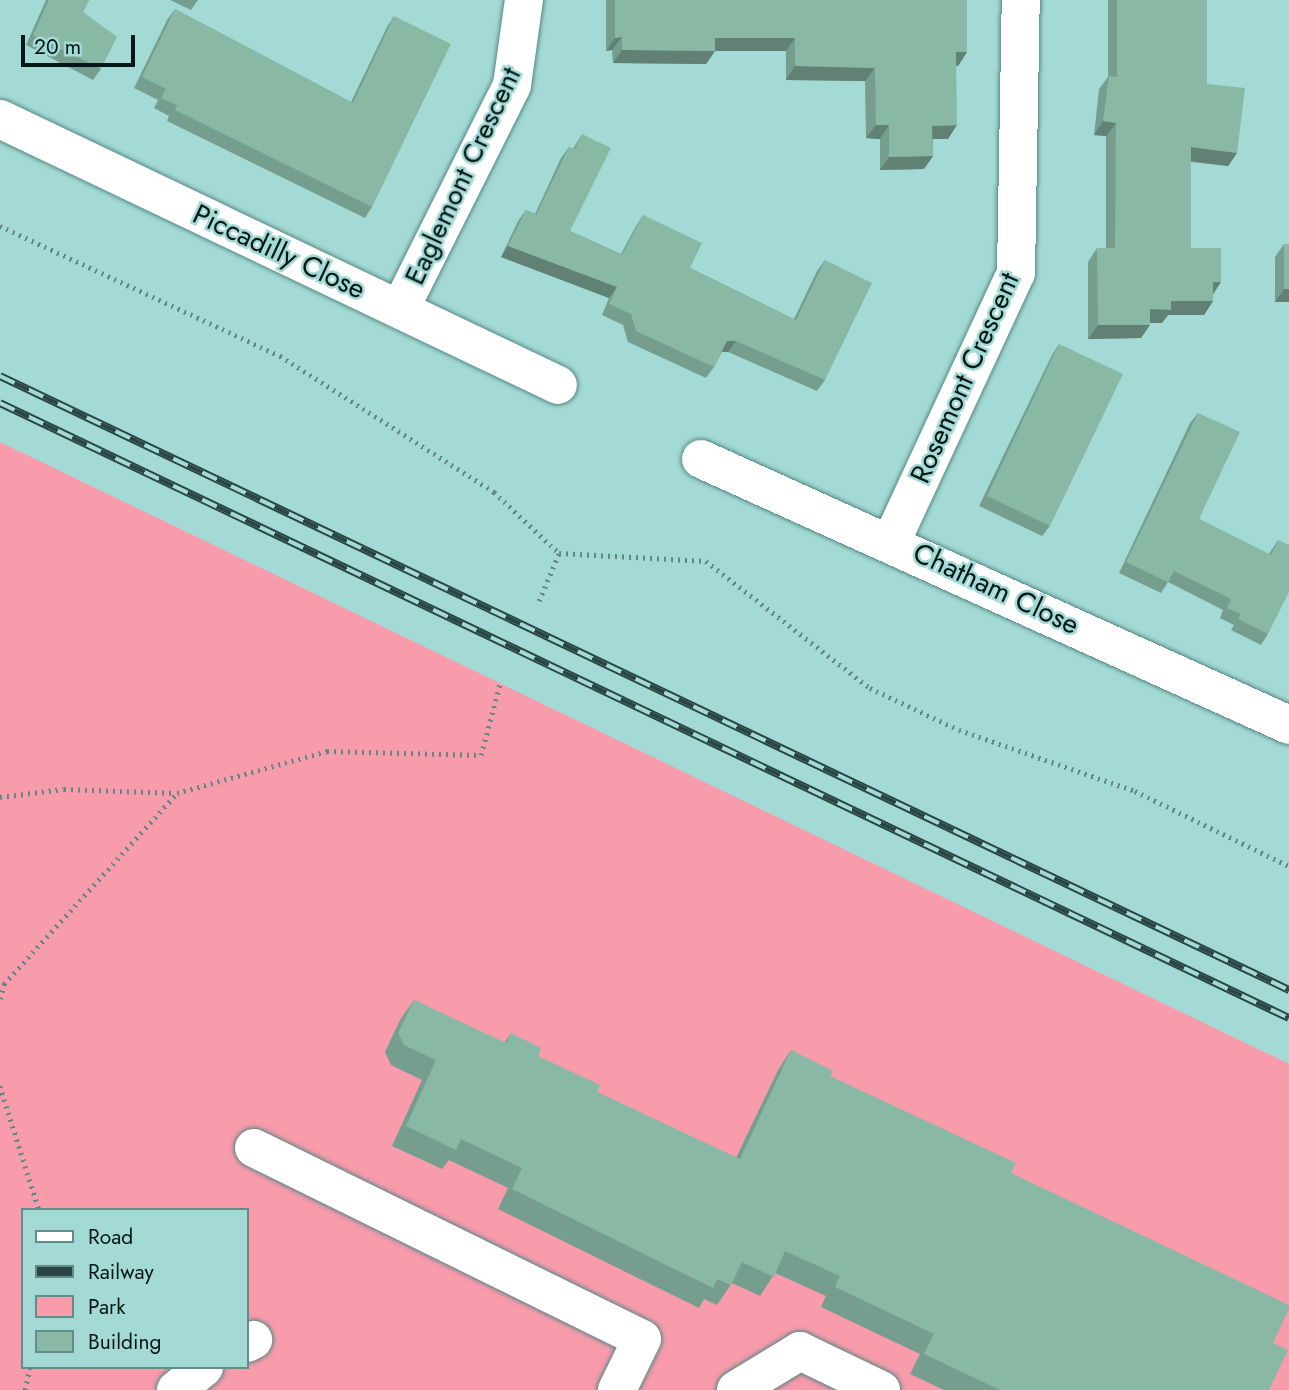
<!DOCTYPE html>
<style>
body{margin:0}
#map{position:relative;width:1289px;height:1390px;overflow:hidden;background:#a4dad5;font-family:Jost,sans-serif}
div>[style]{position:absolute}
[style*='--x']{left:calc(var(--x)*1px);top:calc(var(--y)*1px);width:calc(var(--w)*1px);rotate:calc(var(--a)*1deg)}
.green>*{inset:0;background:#f89bab}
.path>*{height:4.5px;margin-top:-2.25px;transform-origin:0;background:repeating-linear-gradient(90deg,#618885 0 2px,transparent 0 7px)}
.roads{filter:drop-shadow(0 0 2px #558884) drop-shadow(0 0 2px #558884)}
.minor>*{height:38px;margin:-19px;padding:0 19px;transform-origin:19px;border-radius:19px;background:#fff}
.rail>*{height:8px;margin-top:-4px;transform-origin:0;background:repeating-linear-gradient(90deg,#a4dad5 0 16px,#294644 0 32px);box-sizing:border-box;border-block:2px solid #294644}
.wall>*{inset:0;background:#769e8e}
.shaded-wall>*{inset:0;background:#608174}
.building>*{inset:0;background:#89b8a5}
span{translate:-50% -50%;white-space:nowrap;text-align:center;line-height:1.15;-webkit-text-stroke:5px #a4dad5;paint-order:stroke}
.street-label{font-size:28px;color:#031716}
.legend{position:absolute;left:21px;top:1208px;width:228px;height:161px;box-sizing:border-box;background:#a4dad5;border:2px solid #648c89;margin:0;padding:9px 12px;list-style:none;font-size:21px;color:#031716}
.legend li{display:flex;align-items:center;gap:14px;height:35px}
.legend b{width:35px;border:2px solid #648c89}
.scale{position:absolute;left:21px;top:35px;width:114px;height:32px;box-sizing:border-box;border:4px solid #031716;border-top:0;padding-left:9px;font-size:21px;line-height:24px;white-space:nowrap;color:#031716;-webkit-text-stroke:5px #a4dad5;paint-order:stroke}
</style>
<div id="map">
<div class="green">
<i style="clip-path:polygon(evenodd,0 442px,1289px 1064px,1289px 1390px,0 1390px,0 442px,23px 1210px,247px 1210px,247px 1367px,23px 1367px,23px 1210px)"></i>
</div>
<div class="path">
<i style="--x:0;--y:226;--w:309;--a:24.9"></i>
<i style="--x:280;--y:356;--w:254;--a:32.4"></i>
<i style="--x:494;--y:492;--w:89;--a:43.2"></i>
<i style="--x:559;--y:553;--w:147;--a:3.1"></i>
<i style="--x:706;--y:561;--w:207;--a:37.8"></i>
<i style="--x:870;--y:688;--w:98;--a:25.3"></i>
<i style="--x:959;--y:730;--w:186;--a:19.1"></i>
<i style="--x:1135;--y:791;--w:171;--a:26"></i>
<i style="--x:539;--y:601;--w:52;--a:-67.4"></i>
<i style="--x:0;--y:797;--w:64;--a:-7.1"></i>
<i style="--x:64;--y:789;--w:112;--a:2"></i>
<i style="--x:0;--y:999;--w:16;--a:-75"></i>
<i style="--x:4;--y:984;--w:258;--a:-47.8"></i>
<i style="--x:177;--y:793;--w:156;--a:-15.6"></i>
<i style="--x:327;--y:751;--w:154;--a:1.5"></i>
<i style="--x:481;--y:755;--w:74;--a:-75.2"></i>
<i style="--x:0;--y:1086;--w:130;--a:72.5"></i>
<i style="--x:25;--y:1390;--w:24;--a:-78"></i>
</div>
<div class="roads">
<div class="minor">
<i style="--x:0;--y:119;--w:618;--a:25.49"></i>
<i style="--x:400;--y:309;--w:250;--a:-63.4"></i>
<i style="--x:512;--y:85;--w:86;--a:-82"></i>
<i style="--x:701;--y:459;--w:645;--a:24.34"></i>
<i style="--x:892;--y:540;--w:294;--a:-65.1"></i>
<i style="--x:1016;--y:273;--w:273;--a:-89"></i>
<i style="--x:254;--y:1148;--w:432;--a:26.2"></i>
<i style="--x:642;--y:1339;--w:57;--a:116.1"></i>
<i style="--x:247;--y:1343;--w:7;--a:-27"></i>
<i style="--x:176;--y:1390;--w:36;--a:-39"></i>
<i style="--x:736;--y:1390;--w:75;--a:-31.4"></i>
<i style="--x:800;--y:1351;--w:90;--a:25.7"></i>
</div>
</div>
<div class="rail">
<i style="--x:0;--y:376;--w:1428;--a:25.47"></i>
<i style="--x:0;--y:403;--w:1428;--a:25.51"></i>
</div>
<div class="wall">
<i style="clip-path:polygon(46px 0,89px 0,83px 12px,101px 69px,93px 80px,26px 45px)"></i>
<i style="clip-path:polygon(170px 0,198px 0,191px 10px)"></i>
<i style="clip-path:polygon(606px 0,967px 0,967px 52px,958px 66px,956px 66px,948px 139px,933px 139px,933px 156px,924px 169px,880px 170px,880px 139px,866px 138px,865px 81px,786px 80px,786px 51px,715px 51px,706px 64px,613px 63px,612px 50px,606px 51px)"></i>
<i style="clip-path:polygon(1108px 0,1207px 0,1207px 84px,1237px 153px,1228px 166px,1191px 162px,1191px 248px,1213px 294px,1213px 301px,1204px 315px,1168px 315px,1162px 323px,1150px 323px,1141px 338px,1088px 339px,1088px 262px,1097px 248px,1106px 248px,1106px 136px,1094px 135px,1099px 89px,1108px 77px)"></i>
<i style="clip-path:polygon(175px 9px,351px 102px,387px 27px,394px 16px,372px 207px,365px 218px,167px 121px,169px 116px,154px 108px,158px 100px,134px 88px,167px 20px)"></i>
<i style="clip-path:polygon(582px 134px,570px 231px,621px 254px,636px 226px,643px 215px,690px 268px,794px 319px,817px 271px,825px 260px,825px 380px,817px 391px,728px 352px,722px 352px,714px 367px,706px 378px,628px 342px,623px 325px,602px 315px,609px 298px,501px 257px,518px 221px,526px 210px,535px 214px,561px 158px,569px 147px,573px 149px)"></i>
<i style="clip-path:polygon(1284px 244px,1289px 244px,1289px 302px,1275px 302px,1275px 257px)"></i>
<i style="clip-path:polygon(1059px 344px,1050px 526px,1042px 536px,979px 506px,1052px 355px)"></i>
<i style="clip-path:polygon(1198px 413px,1199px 519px,1269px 554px,1278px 540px,1268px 634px,1261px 645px,1231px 630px,1234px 625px,1220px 618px,1223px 610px,1168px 582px,1161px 593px,1119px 573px,1190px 423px)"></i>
<i style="clip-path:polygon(414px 1000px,504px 1043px,511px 1033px,538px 1056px,597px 1092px,736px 1158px,778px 1070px,791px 1050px,830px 1076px,1011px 1173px,1273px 1343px,1269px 1390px,944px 1390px,910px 1374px,920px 1354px,821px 1307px,826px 1296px,775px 1273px,760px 1296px,732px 1283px,717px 1305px,704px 1299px,699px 1308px,498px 1209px,508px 1188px,449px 1160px,442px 1169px,392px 1146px,422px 1080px,391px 1065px,385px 1052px,400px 1020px)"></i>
</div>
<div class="shaded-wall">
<i style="clip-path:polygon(622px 37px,612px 50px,606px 51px,615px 38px)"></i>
<i style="clip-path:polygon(715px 38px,795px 38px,786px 51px,706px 51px)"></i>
<i style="clip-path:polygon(622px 50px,715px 51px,706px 64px,613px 63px)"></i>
<i style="clip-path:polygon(956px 52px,967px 52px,958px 66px,947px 65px)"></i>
<i style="clip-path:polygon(795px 66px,875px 68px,865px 81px,786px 80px)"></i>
<i style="clip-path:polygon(1103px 121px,1116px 123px,1106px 136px,1094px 135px)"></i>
<i style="clip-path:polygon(876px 125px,889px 125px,880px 139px,866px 138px)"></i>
<i style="clip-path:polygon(957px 125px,948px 139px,923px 139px,932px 126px)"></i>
<i style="clip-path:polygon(1191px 147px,1237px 153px,1228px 166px,1181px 160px)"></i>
<i style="clip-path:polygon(933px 156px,924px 169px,880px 170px,889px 157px)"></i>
<i style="clip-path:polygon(508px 246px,617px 287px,609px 298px,501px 257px)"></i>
<i style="clip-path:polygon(1213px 282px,1221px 282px,1212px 296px)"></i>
<i style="clip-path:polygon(1284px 289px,1289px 289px,1289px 302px,1275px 302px)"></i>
<i style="clip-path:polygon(1171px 301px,1213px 301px,1204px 315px,1168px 315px,1162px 323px,1141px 323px,1150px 309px)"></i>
<i style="clip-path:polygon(1098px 325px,1150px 325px,1141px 338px,1088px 339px)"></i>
<i style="clip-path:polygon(727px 341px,736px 341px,728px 352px,719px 352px)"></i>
</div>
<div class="building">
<i style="clip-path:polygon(49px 0,89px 0,83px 12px,117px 37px,101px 69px,33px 35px)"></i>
<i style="clip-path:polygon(615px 0,967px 0,967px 52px,956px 52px,957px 125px,932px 126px,933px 156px,889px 157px,889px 125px,876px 125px,875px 68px,795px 66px,795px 38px,715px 38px,715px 51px,622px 50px,622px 37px,615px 38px)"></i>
<i style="clip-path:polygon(1117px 0,1207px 0,1207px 84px,1245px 88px,1237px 153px,1191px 147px,1191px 248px,1221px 248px,1221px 282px,1213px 282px,1213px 301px,1171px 301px,1171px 310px,1150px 309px,1150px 325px,1098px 325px,1097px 248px,1115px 248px,1116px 123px,1103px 121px,1109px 76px,1117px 77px)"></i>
<i style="clip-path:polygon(175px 9px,353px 103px,394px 16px,451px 44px,372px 207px,175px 110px,177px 105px,161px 98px,166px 89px,142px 77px)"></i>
<i style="clip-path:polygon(582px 134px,611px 148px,570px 231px,622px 255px,643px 215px,702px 243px,690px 268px,796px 320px,825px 260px,872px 283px,825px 380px,736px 341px,727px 341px,714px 367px,636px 331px,631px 314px,609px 304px,617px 287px,508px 246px,526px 210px,536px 215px,569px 147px,575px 149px)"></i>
<i style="clip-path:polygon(1284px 244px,1289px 244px,1289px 289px,1284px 289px)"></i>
<i style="clip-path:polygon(1059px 344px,1123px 374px,1050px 526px,987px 496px)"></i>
<i style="clip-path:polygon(1198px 413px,1240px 432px,1199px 519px,1271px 555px,1278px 540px,1289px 545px,1289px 592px,1268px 634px,1238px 619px,1241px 614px,1227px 608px,1231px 599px,1174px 571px,1168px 582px,1126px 562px)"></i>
<i style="clip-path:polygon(414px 1000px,506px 1043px,511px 1033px,541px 1048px,538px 1056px,600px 1085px,597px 1092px,740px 1159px,791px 1050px,833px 1071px,830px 1076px,1016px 1163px,1011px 1173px,1289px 1305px,1289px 1309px,1273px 1343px,1288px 1350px,1269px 1390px,1000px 1390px,924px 1354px,934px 1334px,835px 1287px,840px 1276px,785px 1251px,774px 1277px,742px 1262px,731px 1285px,717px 1279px,713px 1288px,512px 1189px,522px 1168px,461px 1139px,456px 1150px,406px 1126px,436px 1060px,404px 1045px,398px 1033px)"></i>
</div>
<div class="street-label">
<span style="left:463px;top:176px;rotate:-65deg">Eaglemont Crescent</span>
<span style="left:279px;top:252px;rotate:25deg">Piccadilly Close</span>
<span style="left:965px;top:378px;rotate:-66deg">Rosemont Crescent</span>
<span style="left:996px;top:589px;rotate:25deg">Chatham Close</span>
</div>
<ul class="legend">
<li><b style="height:9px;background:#fff"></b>Road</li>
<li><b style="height:9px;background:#294644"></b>Railway</li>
<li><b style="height:19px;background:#f89bab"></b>Park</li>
<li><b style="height:19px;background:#89b8a5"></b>Building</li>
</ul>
<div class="scale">20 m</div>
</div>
